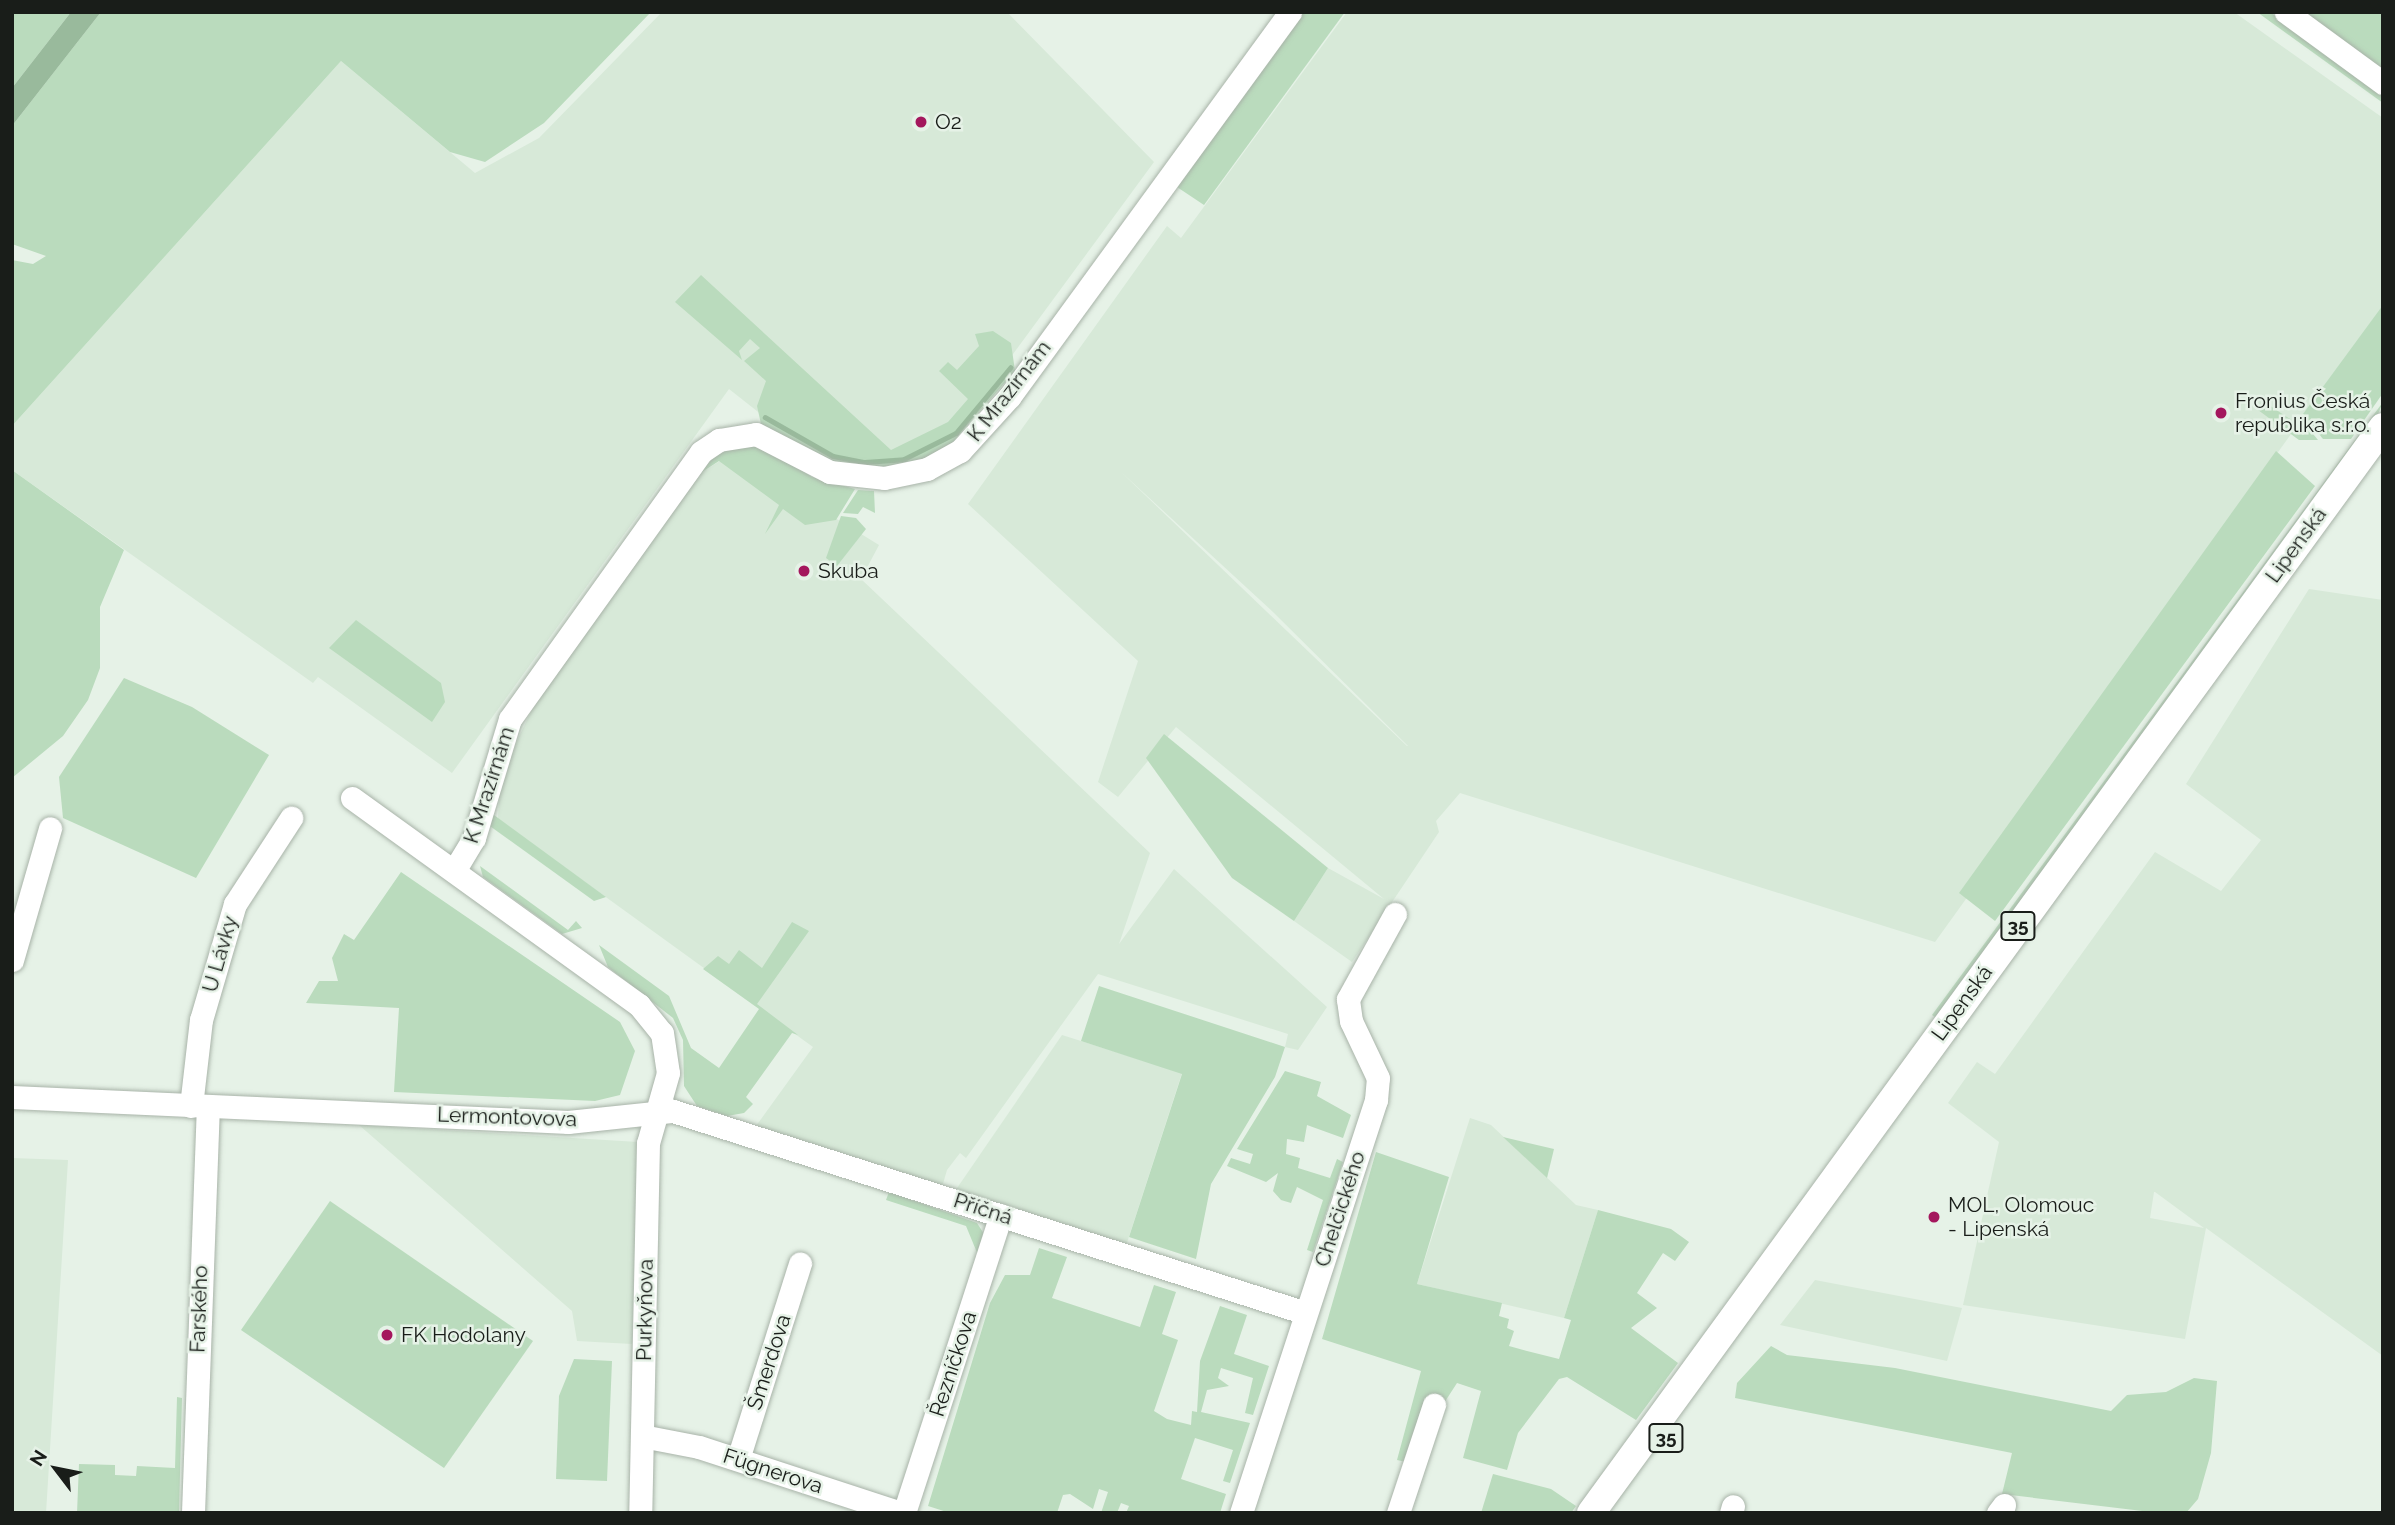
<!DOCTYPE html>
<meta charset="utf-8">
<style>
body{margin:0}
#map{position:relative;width:2395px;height:1525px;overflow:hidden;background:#e6f2e7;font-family:Raleway,sans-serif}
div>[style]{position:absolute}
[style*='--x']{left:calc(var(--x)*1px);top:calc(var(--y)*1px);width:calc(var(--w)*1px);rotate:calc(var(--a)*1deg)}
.built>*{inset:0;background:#d7e9d8}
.green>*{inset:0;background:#badbbd}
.water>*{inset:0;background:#99ba9c}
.stream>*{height:4.5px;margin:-2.25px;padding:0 2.25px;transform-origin:2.25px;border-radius:2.25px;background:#99ba9c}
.roads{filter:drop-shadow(0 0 2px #a8b3a8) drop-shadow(0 0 2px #a8b3a8)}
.minor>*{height:23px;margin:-11.5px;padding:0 11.5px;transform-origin:11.5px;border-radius:11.5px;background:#fff}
.major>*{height:28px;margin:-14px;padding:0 14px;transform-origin:14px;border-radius:14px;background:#fff}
.dots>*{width:19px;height:19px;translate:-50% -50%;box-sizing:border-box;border:4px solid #e6f2e7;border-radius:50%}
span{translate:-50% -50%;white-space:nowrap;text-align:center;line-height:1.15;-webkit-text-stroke:5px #e6f2e7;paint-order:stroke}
.shield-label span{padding:2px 5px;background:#e6f2e7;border:2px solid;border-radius:5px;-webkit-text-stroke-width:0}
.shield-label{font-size:19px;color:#191d19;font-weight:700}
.poi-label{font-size:21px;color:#191d19}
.left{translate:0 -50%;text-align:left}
.street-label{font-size:21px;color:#191d19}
.frame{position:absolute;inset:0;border:14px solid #191d19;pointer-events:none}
.north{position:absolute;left:21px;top:1434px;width:70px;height:70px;-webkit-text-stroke:5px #e6f2e7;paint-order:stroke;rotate:302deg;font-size:19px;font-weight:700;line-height:28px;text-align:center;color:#191d19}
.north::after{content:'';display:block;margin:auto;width:24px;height:32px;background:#191d19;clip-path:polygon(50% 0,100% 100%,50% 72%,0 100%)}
</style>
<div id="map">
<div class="built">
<i style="clip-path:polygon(662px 12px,1007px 12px,1154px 162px,961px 425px,876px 458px,762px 415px,729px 389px,452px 773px,318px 677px,313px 683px,12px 470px,12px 426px,341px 61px,475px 173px,539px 138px)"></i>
<i style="clip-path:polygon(evenodd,1347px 12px,2234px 12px,2383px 118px,2383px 306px,2268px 466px,2274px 471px,1935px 942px,1460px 793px,1436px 821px,1439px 832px,1352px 962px,1294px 921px,1328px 868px,1384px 899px,1176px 727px,1118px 797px,1098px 782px,1138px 661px,968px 504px,1167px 226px,1181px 238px,1347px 12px,1120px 471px,1273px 612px,1408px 746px,1407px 746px,1120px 471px)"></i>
<i style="clip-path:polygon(731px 454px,879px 545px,861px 579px,1150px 853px,1119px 944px,1174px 869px,1327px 1007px,1298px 1050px,1285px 1047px,1288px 1034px,1098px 974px,966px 1158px,960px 1153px,947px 1170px,942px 1187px,756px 1126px,813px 1047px,498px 819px,500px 776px,539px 695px,696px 476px)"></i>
<i style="clip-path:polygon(evenodd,2309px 589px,2383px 600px,2383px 1356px,2206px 1228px,2185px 1339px,1963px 1305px,1999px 1142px,1948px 1103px,1977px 1062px,1995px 1074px,2155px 852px,2221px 891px,2261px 840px,2186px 784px,2309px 589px,2154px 1192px,2155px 1192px,2204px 1228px,2150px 1218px,2154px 1192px)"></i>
<i style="clip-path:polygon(1062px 1035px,1182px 1073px,1123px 1255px,955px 1191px)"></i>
<i style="clip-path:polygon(1470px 1118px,1491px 1125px,1576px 1205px,1598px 1210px,1564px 1318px,1417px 1284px)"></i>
<i style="clip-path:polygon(359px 1125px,638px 1142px,632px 1344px,577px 1341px,572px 1311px)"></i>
<i style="clip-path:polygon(12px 1158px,68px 1160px,46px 1513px,12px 1513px)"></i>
<i style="clip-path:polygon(1815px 1280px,1962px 1308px,1947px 1361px,1780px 1325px)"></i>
</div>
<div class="green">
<i style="clip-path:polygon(12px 12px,71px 12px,12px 88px)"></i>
<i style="clip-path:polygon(101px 12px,651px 12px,544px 123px,485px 162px,450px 152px,341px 61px,12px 426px,12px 260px,33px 264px,46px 256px,12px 244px,12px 126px)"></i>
<i style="clip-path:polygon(1303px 12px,1345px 12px,1204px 205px,1177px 187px)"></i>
<i style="clip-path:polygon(2257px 12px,2270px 12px,2383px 95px,2383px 103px)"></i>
<i style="clip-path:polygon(2302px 12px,2383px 12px,2383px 71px)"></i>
<i style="clip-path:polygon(701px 275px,891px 450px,948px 422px,968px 399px,939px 371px,948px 362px,957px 370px,979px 346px,975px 334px,993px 331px,1011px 343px,1015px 371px,944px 452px,899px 469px,834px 463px,761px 424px,757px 406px,766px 381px,744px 361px,760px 348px,750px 339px,739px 351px,742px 360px,675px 302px)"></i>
<i style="clip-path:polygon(2383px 305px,2383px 393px,2351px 439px,2323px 439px,2303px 414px)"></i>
<i style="clip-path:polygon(2263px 401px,2296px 423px,2300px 418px,2318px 440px,2299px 440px,2258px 410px)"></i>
<i style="clip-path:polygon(2383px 402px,2376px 419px,1938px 1019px,1932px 1015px)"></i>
<i style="clip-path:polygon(752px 446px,775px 452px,812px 477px,855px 489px,836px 520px,805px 525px,783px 509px,765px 534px,779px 505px,719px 461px,696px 476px,721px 450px)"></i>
<i style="clip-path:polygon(2276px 451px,2315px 486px,1995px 921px,1959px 893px)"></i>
<i style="clip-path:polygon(12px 470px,124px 550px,100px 607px,100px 668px,88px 700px,63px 736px,12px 778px)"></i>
<i style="clip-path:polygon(858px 490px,874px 491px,875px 513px,863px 507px,858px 514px,843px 513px)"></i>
<i style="clip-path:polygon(841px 516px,856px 518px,866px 529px,837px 566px,826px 558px)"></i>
<i style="clip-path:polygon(356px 620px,441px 683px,445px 702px,432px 722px,329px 648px)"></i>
<i style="clip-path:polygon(124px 678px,192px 707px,269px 755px,196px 878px,63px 818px,59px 777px)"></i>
<i style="clip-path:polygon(1164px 734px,1328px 868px,1294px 921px,1232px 878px,1146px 758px)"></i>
<i style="clip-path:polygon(490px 812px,606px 897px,594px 901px,487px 824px)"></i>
<i style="clip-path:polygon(480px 866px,568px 930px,576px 921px,582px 928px,562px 934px,483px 877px)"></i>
<i style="clip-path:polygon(401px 872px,620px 1022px,635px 1051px,620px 1095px,595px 1101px,394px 1092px,399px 1008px,306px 1003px,319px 981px,338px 981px,332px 958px,344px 934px,354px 940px)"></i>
<i style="clip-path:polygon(792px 922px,809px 931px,757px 1004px,798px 1035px,792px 1033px,746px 1097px,753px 1104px,744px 1113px,727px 1116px,697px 1106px,684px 1086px,683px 1040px,673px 1018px,608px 967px,599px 945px,669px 996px,691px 1048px,719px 1068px,759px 1009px,703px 969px,718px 956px,729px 964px,739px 950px,762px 968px)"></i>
<i style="clip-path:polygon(1099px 986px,1285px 1047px,1275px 1077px,1211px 1184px,1196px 1259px,1129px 1237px,1182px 1074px,1081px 1041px)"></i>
<i style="clip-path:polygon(1285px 1071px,1321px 1082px,1317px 1096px,1351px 1115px,1343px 1138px,1307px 1125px,1304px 1142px,1287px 1139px,1286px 1154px,1300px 1158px,1298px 1168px,1330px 1178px,1337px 1159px,1343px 1162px,1313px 1252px,1307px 1250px,1323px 1200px,1297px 1187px,1291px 1203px,1281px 1200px,1273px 1191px,1278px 1173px,1266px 1182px,1227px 1166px,1231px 1158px,1250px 1164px,1253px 1154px,1237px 1149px)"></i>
<i style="clip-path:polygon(1503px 1137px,1554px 1149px,1547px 1178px)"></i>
<i style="clip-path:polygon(1376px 1152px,1449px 1177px,1417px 1284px,1502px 1303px,1499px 1316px,1509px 1319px,1507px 1328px,1514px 1331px,1509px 1346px,1527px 1351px,1559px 1359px,1571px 1320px,1564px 1318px,1598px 1210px,1671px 1229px,1689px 1242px,1675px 1261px,1663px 1253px,1637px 1293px,1657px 1308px,1631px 1328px,1678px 1363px,1636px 1420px,1567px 1377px,1559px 1379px,1518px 1433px,1507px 1470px,1463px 1458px,1481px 1391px,1457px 1383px,1406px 1462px,1397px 1460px,1421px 1371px,1322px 1339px)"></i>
<i style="clip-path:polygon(889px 1192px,977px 1223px,984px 1234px,978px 1255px,966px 1226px,886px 1200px)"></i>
<i style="clip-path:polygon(330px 1201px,533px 1341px,444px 1468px,241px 1330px)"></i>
<i style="clip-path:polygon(1039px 1248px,1067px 1257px,1052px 1298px,1140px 1327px,1154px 1285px,1176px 1292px,1162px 1334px,1178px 1340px,1154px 1411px,1167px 1419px,1191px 1425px,1192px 1411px,1197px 1412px,1200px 1361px,1220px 1306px,1247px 1315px,1234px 1354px,1269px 1366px,1253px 1415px,1245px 1413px,1253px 1378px,1221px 1368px,1218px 1378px,1229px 1386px,1207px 1390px,1201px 1412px,1250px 1423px,1230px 1483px,1223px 1481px,1233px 1450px,1195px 1438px,1181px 1479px,1226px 1494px,1220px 1513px,1126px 1513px,1129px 1506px,1121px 1503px,1117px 1513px,1101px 1513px,1108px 1492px,1099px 1489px,1093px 1509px,1070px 1494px,1063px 1495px,1057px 1513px,950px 1513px,928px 1506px,990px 1303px,1005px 1275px,1030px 1275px)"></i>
<i style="clip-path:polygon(1771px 1346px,1787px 1355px,1895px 1368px,2111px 1411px,2127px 1395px,2166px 1392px,2194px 1378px,2217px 1381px,2211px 1453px,2198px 1499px,2186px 1513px,2159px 1513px,2002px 1494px,2012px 1453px,1735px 1398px,1737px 1383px)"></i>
<i style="clip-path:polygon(574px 1359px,612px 1361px,607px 1481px,556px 1479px,559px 1396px)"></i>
<i style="clip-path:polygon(177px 1397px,182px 1398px,179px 1513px,77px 1513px,79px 1464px,115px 1465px,115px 1475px,136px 1476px,137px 1466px,175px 1468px)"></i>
<i style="clip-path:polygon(1493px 1474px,1551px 1489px,1576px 1506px,1571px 1513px,1481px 1513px)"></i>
</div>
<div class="water">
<i style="clip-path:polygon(71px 12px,101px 12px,12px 126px,12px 88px)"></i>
</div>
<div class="stream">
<i style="--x:765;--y:417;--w:78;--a:29.8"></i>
<i style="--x:833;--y:456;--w:33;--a:11"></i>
<i style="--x:865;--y:462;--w:39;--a:-4"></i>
<i style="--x:904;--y:459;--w:58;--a:-26.6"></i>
<i style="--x:956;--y:433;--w:85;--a:-50.3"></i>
</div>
<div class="roads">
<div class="minor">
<i style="--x:2286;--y:12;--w:120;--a:36.2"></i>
<i style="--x:352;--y:798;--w:354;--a:35.8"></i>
<i style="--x:639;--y:1005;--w:36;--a:51"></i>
<i style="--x:662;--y:1033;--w:40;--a:81.5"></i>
<i style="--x:668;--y:1073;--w:73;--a:105.9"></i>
<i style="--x:648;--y:1143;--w:370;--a:91.2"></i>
<i style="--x:454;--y:871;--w:39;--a:-59"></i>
<i style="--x:474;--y:838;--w:124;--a:-73.2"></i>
<i style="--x:510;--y:719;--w:328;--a:-54.4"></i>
<i style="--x:701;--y:452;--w:22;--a:-34"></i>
<i style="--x:719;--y:440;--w:37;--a:-9"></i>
<i style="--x:756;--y:434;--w:83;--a:27.2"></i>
<i style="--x:830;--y:472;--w:54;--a:6.3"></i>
<i style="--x:884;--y:478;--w:44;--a:-11.8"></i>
<i style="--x:927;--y:469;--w:38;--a:-29"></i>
<i style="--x:960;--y:451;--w:74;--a:-47.7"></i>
<i style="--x:1010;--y:396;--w:475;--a:-53.9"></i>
<i style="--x:12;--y:960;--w:137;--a:-73.9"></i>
<i style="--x:12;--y:1097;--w:557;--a:2.57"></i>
<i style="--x:568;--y:1122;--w:106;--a:-6"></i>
<i style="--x:673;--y:1111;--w:664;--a:17.7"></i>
<i style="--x:191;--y:1106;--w:87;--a:-83.4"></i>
<i style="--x:201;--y:1020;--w:121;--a:-73.7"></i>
<i style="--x:235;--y:904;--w:103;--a:-56.9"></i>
<i style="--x:642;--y:1436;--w:58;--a:10.9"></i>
<i style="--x:699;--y:1447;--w:213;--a:18.1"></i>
<i style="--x:738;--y:1459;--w:205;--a:-72.4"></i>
<i style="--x:193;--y:1513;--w:407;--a:-87.9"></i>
<i style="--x:904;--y:1513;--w:313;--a:-72"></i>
<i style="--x:1241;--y:1513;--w:435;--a:-71.9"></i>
<i style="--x:1376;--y:1100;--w:22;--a:-85"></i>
<i style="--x:1378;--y:1078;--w:63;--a:-115.3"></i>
<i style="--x:1351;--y:1021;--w:22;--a:-98"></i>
<i style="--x:1348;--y:999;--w:97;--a:-61.1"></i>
<i style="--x:1398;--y:1513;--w:114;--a:-71.6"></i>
<i style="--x:1731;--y:1513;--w:7;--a:-74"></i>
<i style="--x:1998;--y:1513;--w:10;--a:-53"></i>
</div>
<div class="major">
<i style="--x:1591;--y:1513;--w:1344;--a:-53.9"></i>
</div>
</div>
<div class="dots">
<i style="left:921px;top:122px;background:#a4175d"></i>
<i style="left:2221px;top:413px;background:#a4175d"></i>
<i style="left:804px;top:571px;background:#a4175d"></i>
<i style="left:1934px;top:1217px;background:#a4175d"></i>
<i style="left:387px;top:1335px;background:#a4175d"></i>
</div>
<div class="shield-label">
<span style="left:2018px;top:926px">35</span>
<span style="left:1666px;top:1438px">35</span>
</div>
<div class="poi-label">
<span class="left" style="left:935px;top:122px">O2</span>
<span class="left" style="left:2235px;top:413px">Fronius Česká<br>republika s.r.o.</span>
<span class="left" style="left:818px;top:571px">Skuba</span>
<span class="left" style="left:1948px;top:1217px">MOL, Olomouc<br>- Lipenská</span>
<span class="left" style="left:401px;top:1335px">FK Hodolany</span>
</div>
<div class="street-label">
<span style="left:1009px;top:391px;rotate:-52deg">K Mrazírnám</span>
<span style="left:2296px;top:545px;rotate:-54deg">Lipenská</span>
<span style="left:489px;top:785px;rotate:-72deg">K Mrazírnám</span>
<span style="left:220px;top:954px;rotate:-74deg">U Lávky</span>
<span style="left:1962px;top:1003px;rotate:-54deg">Lipenská</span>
<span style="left:507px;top:1117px;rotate:2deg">Lermontovova</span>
<span style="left:983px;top:1209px;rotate:18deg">Příčná</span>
<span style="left:1340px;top:1209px;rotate:-72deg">Chelčického</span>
<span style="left:199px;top:1309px;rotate:-88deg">Farského</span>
<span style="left:645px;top:1310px;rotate:-89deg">Purkyňova</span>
<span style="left:769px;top:1362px;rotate:-72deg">Šmerdova</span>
<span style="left:953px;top:1364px;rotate:-72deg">Řezníčkova</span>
<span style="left:773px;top:1471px;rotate:18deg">Fügnerova</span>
</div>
<div class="frame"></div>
<div class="north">N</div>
</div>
